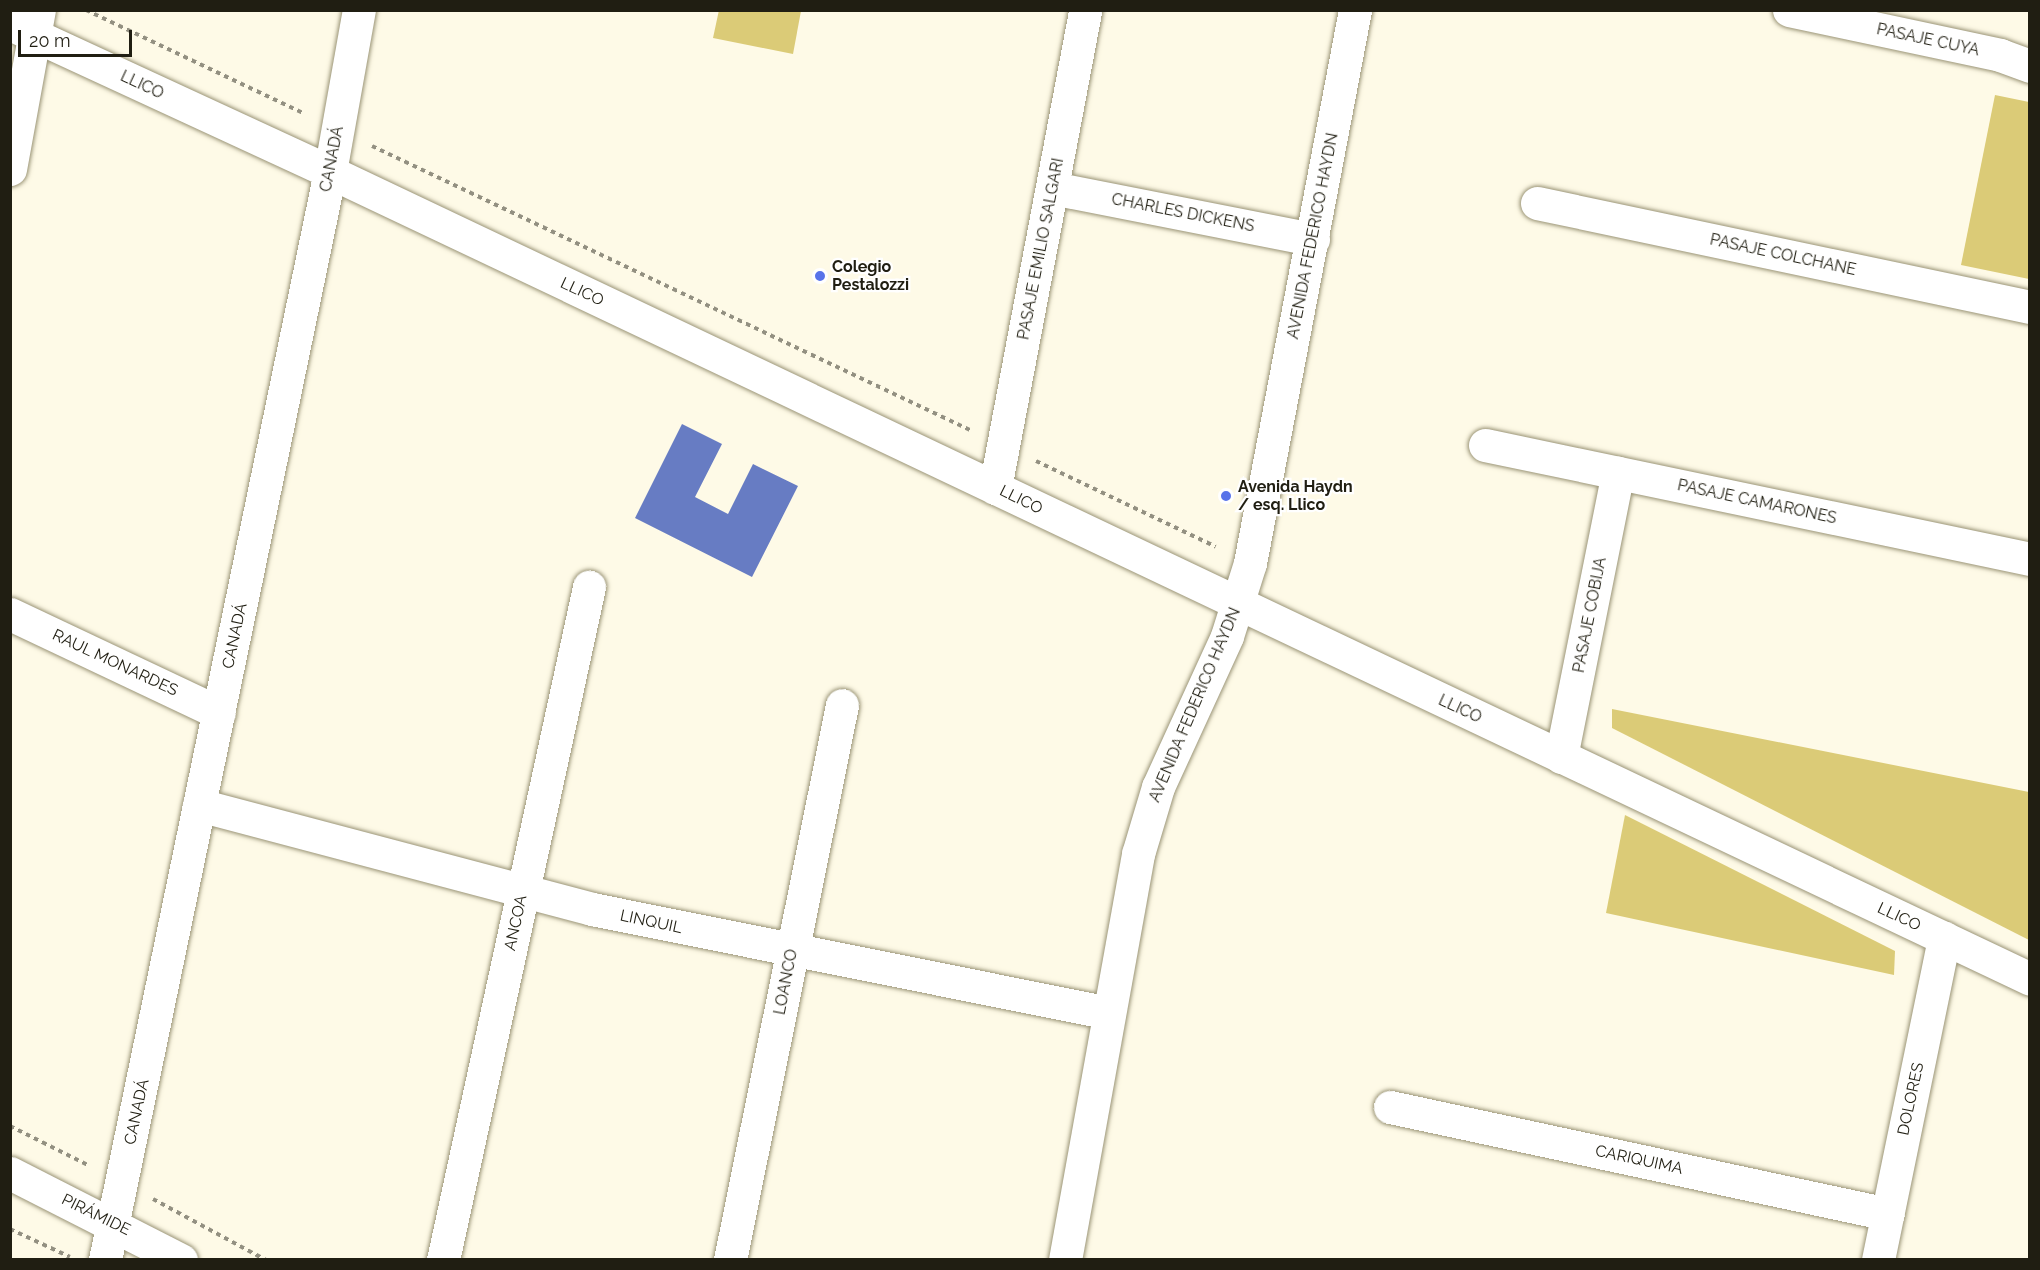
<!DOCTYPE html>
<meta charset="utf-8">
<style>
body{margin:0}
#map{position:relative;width:2040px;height:1270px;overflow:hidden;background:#fefae7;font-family:Raleway,sans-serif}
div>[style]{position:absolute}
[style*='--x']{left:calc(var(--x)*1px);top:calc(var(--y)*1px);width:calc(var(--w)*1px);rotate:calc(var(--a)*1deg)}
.green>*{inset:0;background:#dbcb77}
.building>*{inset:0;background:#677cc3}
.path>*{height:4px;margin-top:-2px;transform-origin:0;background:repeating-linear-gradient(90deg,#939081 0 4.5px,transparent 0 9px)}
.roads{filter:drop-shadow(0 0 2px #9a9476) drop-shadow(0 0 2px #9a9476)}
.minor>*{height:33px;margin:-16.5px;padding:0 16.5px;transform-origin:16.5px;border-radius:16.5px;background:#fff}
.dots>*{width:16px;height:16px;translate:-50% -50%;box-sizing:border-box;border:3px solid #fff;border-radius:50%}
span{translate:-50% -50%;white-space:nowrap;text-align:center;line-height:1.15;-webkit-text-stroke:4.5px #fff;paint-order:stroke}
.street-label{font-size:16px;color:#201e12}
.poi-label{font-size:16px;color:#201e12;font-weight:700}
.left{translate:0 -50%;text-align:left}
.frame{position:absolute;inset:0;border:12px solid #201e12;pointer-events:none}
.scale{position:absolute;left:18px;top:30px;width:114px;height:27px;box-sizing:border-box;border:3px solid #201e12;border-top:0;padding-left:8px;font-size:18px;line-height:21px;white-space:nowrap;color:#201e12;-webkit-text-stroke:4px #fff;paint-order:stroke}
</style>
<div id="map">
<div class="green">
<i style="clip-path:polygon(719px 10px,801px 11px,793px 54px,713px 38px)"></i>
<i style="clip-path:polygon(1995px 95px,2029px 102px,2029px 279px,1961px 265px)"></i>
<i style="clip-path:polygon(1612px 709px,2029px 792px,2029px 940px,1612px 728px)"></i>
<i style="clip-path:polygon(1625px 815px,1895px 951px,1894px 975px,1606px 913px)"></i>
</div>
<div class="building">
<i style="clip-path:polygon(682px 424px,722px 444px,695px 497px,728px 514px,753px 464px,798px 486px,752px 577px,635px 518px)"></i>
</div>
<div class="path">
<i style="--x:86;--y:10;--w:242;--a:25.4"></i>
<i style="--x:372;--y:146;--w:662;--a:25.4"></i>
<i style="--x:1036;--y:461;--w:199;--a:25.5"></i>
<i style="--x:10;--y:1126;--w:87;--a:26.6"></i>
<i style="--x:153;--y:1199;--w:128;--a:28.4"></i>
<i style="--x:10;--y:1229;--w:66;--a:25"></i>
</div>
<div class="roads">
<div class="minor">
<i style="--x:1789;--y:10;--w:216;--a:12"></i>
<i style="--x:2000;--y:55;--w:32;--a:20"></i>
<i style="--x:10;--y:24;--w:353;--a:24.8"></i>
<i style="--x:330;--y:172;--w:1882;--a:25.39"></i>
<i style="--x:10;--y:169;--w:162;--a:-79.7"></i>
<i style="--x:1052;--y:188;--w:266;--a:11.1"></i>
<i style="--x:1537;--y:203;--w:504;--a:11.91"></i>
<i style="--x:1485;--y:445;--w:557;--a:11.81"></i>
<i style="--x:995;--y:488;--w:486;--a:-79.3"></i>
<i style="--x:10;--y:614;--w:231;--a:25.3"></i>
<i style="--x:1561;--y:757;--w:290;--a:-78.7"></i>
<i style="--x:199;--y:805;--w:407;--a:14.8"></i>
<i style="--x:592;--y:909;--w:527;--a:11.37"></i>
<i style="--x:1390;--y:1107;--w:509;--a:12.13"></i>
<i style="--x:10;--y:1173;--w:192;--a:27"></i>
<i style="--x:105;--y:1260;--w:1111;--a:-78.32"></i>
<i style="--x:330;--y:172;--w:165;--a:-79.9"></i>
<i style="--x:443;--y:1260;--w:689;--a:-77.76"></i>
<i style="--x:730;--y:1260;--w:566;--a:-78.59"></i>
<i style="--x:1065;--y:1260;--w:413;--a:-79.8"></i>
<i style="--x:1138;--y:854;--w:70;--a:-73.4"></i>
<i style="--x:1158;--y:787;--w:166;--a:-65.4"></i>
<i style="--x:1227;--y:636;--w:77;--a:-72.5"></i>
<i style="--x:1250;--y:563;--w:563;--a:-79.25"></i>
<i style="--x:1878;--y:1260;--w:329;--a:-78.4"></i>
</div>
</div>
<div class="dots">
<i style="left:820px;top:276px;background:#5873e9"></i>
<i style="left:1226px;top:496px;background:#5873e9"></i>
</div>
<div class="street-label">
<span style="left:1928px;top:40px;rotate:12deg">PASAJE CUYA</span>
<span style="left:142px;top:85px;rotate:25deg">LLICO</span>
<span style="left:332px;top:159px;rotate:-79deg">CANADÁ</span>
<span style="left:1183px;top:213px;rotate:11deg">CHARLES DICKENS</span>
<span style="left:1313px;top:236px;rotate:-79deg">AVENIDA FEDERICO HAYDN</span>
<span style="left:1041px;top:249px;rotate:-79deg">PASAJE EMILIO SALGARI</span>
<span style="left:1783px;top:255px;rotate:12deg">PASAJE COLCHANE</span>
<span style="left:582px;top:292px;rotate:25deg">LLICO</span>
<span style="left:1021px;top:500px;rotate:26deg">LLICO</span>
<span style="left:1757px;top:502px;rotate:12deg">PASAJE CAMARONES</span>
<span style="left:1590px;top:615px;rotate:-79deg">PASAJE COBIJA</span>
<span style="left:235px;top:636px;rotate:-78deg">CANADÁ</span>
<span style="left:115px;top:663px;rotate:25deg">RAUL MONARDES</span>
<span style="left:1195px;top:705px;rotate:-67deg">AVENIDA FEDERICO HAYDN</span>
<span style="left:1460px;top:709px;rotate:25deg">LLICO</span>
<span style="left:1899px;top:917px;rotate:25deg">LLICO</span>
<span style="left:651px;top:922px;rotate:12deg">LINQUIL</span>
<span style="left:516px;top:923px;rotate:-78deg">ANCOA</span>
<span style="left:786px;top:982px;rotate:-79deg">LOANCO</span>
<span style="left:1911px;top:1099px;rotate:-78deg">DOLORES</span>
<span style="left:137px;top:1112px;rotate:-78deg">CANADÁ</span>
<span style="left:1639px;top:1160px;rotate:12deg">CARIQUIMA</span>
<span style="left:96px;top:1215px;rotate:26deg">PIRÁMIDE</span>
</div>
<div class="poi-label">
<span class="left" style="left:832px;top:276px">Colegio<br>Pestalozzi</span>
<span class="left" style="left:1238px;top:496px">Avenida Haydn<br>/ esq. Llico</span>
</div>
<div class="frame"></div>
<div class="scale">20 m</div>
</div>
